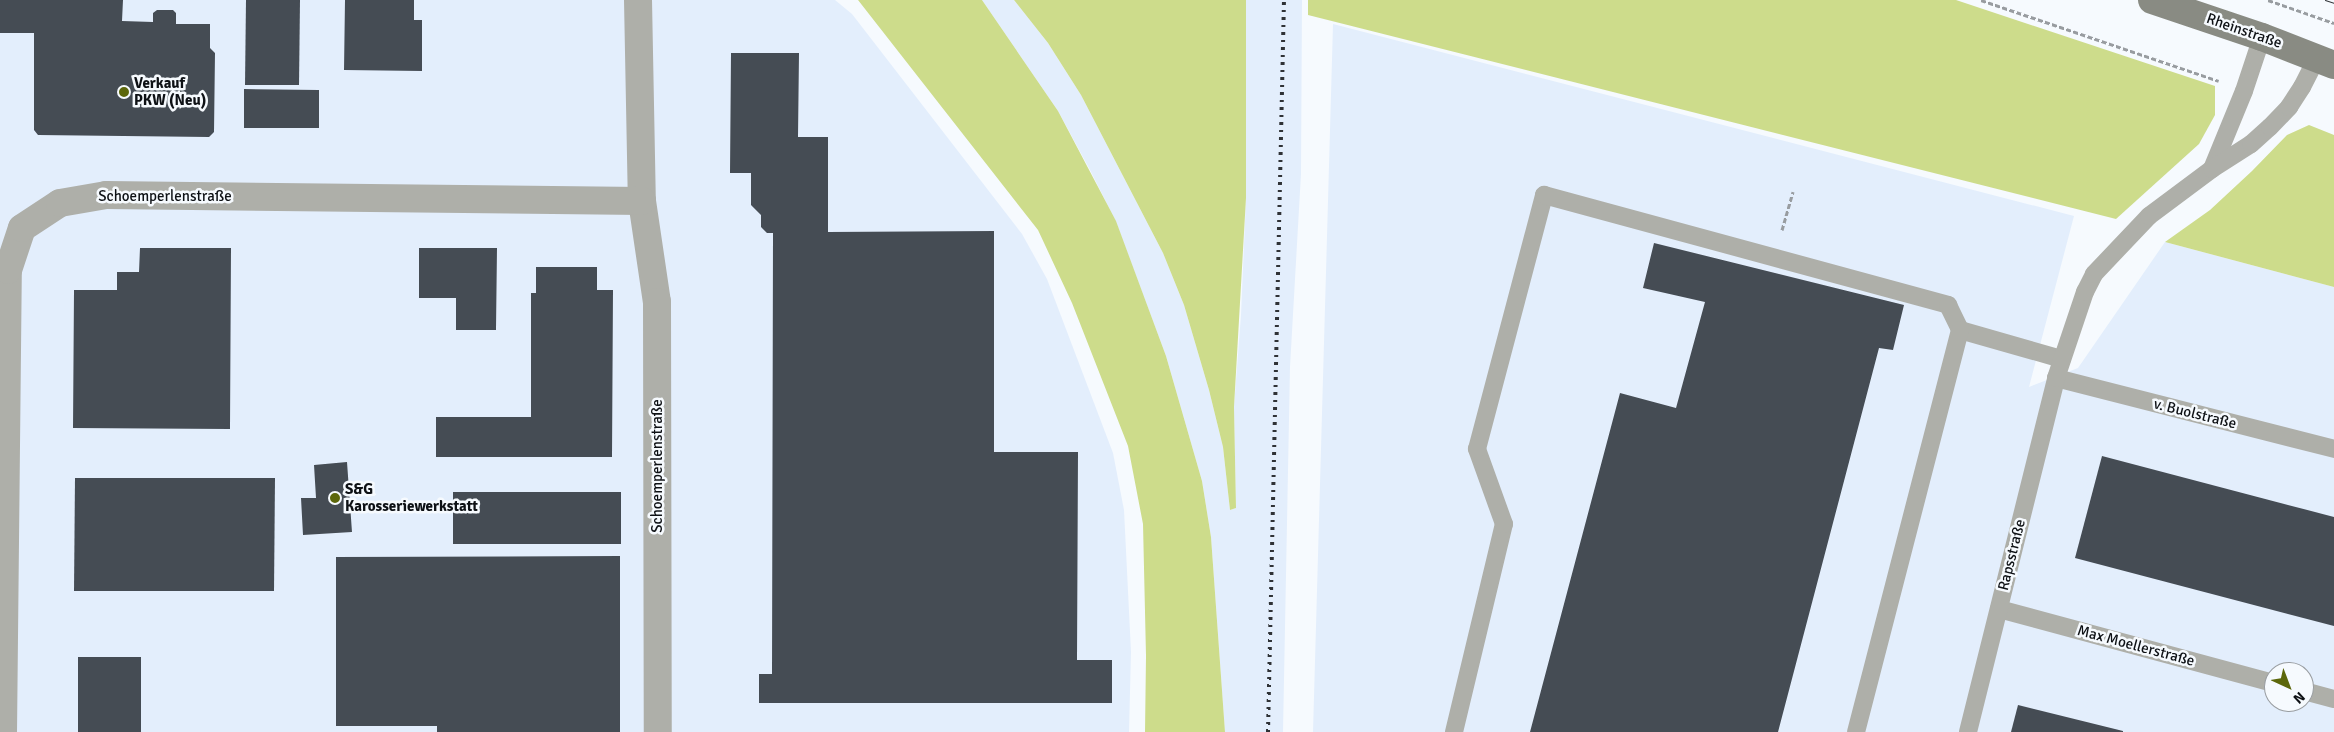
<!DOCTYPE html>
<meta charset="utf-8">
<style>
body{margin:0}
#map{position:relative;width:2334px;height:732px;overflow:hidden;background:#f6fafe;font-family:Signika,sans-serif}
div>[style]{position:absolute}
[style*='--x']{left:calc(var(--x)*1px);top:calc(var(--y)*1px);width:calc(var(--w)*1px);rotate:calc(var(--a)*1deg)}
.built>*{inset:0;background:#e3eefc}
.green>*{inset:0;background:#cddc8b}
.building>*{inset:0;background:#454c54}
.path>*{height:3px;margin-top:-1.5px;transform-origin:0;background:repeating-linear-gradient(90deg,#989ca0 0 5px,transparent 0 7.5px)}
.service>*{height:18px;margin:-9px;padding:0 9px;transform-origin:9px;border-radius:9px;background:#aeafa9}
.minor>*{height:28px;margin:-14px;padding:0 14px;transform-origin:14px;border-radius:14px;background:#aeafa9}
.secondary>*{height:28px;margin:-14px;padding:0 14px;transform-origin:14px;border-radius:14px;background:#898b83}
.tram>*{height:1px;margin:-0.5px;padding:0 0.5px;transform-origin:0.5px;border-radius:0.5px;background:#2f3236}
.rail>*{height:4px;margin-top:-2px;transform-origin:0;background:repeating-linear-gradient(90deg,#2f3236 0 2.5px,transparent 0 7.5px)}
.dots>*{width:14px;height:14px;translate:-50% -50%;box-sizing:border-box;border:2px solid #f6fafe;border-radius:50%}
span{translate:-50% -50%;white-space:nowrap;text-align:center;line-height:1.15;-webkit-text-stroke:5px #f6fafe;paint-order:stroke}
.street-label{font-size:15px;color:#0e1115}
.poi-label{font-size:15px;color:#0e1115;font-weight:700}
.left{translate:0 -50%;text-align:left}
.north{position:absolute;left:2264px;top:662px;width:50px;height:50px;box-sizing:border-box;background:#f6fafe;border:1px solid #999da1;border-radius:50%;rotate:137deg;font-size:14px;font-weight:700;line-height:20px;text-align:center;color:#0e1115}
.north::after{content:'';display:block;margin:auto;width:18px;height:22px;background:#5c670b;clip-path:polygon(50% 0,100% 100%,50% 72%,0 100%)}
</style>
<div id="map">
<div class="built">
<i style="clip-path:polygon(0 0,835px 0,852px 14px,1022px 234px,1047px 279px,1113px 453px,1124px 510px,1131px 652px,1129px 732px,0 732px)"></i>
<i style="clip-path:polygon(982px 0,1014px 0,1048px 43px,1081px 95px,1163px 253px,1184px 305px,1209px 390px,1223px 447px,1230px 510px,1236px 508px,1234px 407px,1241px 315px,1246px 198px,1246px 0,1302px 0,1301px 174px,1290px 367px,1283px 732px,1225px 732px,1211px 537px,1202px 481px,1166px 356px,1116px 222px,1090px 170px,1058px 111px)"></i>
<i style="clip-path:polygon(evenodd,1333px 24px,2074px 216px,2029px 387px,2078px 368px,2165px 242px,2334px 287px,2334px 732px,1313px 732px,1333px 24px,2274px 672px,2304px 672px,2304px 702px,2274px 702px,2274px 672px)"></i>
</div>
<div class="green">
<i style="clip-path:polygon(858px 0,982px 0,1058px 111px,1116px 221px,1166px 356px,1202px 481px,1211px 537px,1225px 732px,1145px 732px,1146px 656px,1143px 524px,1128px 446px,1072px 303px,1038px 230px)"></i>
<i style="clip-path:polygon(1014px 0,1246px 0,1246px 198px,1234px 407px,1236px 508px,1230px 510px,1223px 447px,1209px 390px,1184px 305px,1163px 253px,1081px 95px,1048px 43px)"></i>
<i style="clip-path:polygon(1308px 0,1956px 0,2215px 86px,2215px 115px,2199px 144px,2116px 219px,1308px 15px)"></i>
<i style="clip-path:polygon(2309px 125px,2334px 135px,2334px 287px,2165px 242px,2210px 210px,2252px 171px,2287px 135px)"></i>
</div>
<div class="building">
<i style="clip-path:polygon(0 0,123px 0,122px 21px,153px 22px,153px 13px,157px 10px,173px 10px,176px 13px,176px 24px,210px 24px,210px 48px,215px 53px,214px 132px,209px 137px,38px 135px,34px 130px,34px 33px,0 33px)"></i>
<i style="clip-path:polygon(246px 0,300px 0,299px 85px,245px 85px)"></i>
<i style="clip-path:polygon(345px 0,414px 0,414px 20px,422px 20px,422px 71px,344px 70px)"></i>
<i style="clip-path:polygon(731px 53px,799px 53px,798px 137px,828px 137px,828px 232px,994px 231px,994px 452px,1078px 452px,1077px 660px,1112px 660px,1112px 703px,759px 703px,759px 674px,772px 674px,773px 233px,767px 233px,761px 227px,761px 215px,751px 205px,751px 173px,730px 173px)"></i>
<i style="clip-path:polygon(244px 89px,319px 90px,319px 128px,244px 128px)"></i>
<i style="clip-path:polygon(1654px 243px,1904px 305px,1893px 350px,1879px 348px,1778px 732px,1530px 732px,1620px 393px,1676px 408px,1705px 302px,1643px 288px)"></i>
<i style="clip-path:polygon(140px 248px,231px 248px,230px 429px,73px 428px,74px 290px,117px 290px,117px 272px,139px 272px)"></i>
<i style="clip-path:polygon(419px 248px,497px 248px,496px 330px,456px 330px,456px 298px,419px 298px)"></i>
<i style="clip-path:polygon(536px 267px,597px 267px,597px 290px,613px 290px,612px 457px,436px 457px,436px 417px,531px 417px,531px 293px,536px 293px)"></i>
<i style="clip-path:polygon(2102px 456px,2334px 517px,2334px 626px,2075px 558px)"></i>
<i style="clip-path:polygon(347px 462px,352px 532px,303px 535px,301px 498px,316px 498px,314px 465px)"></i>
<i style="clip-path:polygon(75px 478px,275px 478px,274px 591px,74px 591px)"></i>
<i style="clip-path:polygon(453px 492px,621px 492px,621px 544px,453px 544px)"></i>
<i style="clip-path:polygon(620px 556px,620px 732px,437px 732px,437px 726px,336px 726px,336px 557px)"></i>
<i style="clip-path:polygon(78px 657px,141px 657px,141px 732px,78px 732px)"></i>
<i style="clip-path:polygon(2018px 705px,2123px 731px,2123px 732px,2011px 732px)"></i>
</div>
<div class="path">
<i style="--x:1981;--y:0;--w:251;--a:18.8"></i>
<i style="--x:2268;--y:0;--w:70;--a:19.2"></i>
<i style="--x:1782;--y:230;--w:40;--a:-74"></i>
</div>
<div class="service">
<i style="--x:2212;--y:169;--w:84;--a:-67.7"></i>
<i style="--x:2244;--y:91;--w:57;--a:-71.6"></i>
<i style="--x:1960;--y:330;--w:106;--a:15.9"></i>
<i style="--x:2056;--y:378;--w:287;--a:14.3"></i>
<i style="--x:1999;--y:609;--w:285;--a:15.1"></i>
<i style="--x:2304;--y:691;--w:31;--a:15"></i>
<i style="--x:1454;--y:732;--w:214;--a:-76.5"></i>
<i style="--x:1504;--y:524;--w:80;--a:-109.8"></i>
<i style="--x:1477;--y:449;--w:263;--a:-75.2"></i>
<i style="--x:1544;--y:195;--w:419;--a:15.2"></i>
<i style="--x:1948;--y:305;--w:28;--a:64"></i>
<i style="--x:1960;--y:330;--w:415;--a:104.5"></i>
<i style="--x:1968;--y:732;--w:365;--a:-76"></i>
<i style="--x:2056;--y:378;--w:91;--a:-71.4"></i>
<i style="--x:2085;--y:292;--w:20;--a:-63"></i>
<i style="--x:2094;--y:274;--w:80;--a:-46.5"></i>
<i style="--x:2149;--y:216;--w:79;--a:-36.7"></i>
<i style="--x:2212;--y:169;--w:46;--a:-32.7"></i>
<i style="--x:2251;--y:144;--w:25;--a:-42"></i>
<i style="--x:2270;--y:127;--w:28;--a:-46"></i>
<i style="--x:2289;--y:107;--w:24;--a:-57"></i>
<i style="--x:2302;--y:87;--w:33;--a:-63"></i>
</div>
<div class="minor">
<i style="--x:638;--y:0;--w:201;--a:88.9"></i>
<i style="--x:642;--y:201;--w:102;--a:81.6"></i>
<i style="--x:657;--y:302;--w:430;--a:89.9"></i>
<i style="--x:3;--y:732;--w:462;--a:-89.4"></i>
<i style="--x:8;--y:270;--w:44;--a:-71.6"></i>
<i style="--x:22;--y:228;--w:45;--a:-33.3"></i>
<i style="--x:60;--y:203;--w:47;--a:-9.9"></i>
<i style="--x:106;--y:195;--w:536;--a:0.64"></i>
</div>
<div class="secondary">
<i style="--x:2152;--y:0;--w:116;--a:18.6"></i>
<i style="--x:2262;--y:37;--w:77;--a:21.3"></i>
</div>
<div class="tram">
<i style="--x:2325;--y:0;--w:9;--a:18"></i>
</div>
<div class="rail">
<i style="--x:1268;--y:732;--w:732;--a:-88.75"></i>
</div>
<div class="dots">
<i style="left:124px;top:92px;background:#5c670b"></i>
<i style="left:335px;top:498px;background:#5c670b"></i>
</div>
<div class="street-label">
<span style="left:2244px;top:31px;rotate:19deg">Rheinstraße</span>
<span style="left:165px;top:197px">Schoemperlenstraße</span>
<span style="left:2195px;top:414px;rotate:14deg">v. Buolstraße</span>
<span style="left:658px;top:466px;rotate:-90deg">Schoemperlenstraße</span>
<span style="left:2012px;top:555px;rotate:-76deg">Rapsstraße</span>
<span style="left:2136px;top:646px;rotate:15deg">Max Moellerstraße</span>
</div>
<div class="poi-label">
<span class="left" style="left:134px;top:92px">Verkauf<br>PKW (Neu)</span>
<span class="left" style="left:345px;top:498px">S&amp;G<br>Karosseriewerkstatt</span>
</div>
<div class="north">N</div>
</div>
